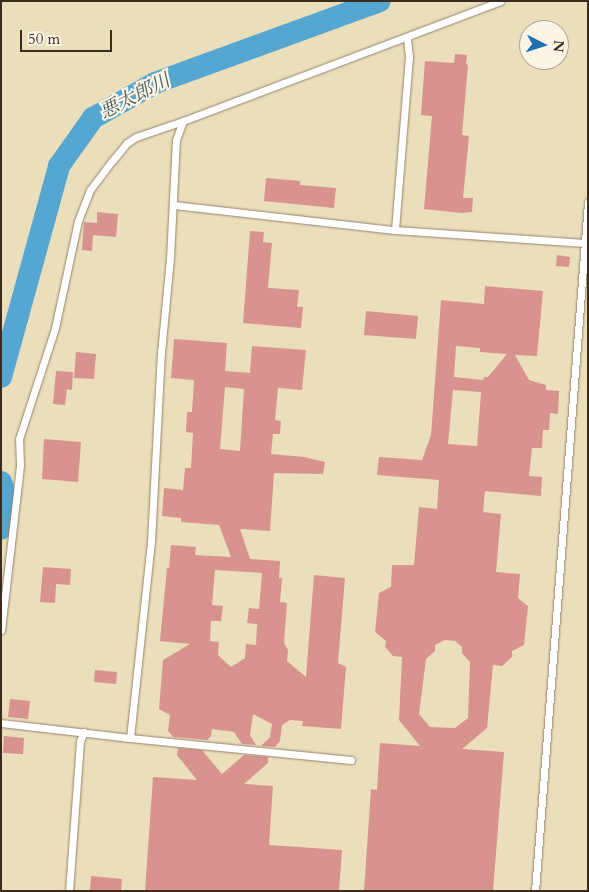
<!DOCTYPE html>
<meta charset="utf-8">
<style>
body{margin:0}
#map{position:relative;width:589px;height:892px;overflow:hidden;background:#ebdebb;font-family:Cardo,"Noto Serif JP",serif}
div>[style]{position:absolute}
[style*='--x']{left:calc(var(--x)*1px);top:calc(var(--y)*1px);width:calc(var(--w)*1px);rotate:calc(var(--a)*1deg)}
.river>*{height:22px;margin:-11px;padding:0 11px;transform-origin:11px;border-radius:11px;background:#55a6d0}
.building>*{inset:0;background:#d8938e}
.roads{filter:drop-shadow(0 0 1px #93846c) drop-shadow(0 0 1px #93846c)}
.service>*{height:7px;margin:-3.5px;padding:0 3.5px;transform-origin:3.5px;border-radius:3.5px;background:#fff}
span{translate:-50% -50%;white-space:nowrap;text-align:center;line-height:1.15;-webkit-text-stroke:4.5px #fcf5e5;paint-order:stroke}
.water-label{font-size:19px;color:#455c65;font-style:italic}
.frame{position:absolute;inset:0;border:2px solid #3b2a1e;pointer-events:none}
.north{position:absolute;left:519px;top:20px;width:50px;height:50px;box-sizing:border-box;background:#fcf5e5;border:1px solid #afa495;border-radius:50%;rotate:95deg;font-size:14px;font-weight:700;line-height:20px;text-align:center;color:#3b2a1e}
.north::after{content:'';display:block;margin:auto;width:18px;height:22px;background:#1f6fb2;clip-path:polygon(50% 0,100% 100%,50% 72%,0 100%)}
.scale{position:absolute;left:20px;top:30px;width:92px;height:22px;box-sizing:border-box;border:2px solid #3b2a1e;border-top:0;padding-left:6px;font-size:15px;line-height:18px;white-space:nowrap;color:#3b2a1e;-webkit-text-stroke:4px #fcf5e5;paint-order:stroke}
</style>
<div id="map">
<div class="river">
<i style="--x:1;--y:377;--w:219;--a:-74.6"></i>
<i style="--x:59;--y:166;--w:59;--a:-54.7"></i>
<i style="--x:93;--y:118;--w:71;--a:-29.4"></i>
<i style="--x:155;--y:83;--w:239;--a:-20"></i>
<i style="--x:1;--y:482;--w:12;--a:70"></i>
<i style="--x:5;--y:493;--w:36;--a:96"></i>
</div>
<div class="building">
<i style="clip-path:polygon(455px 54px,467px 55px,466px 64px,468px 65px,462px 135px,469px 136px,463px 198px,473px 198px,472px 212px,462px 213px,424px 209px,432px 116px,421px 115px,425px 61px,454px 63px)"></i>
<i style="clip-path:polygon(266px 178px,300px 181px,300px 185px,336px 188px,334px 208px,264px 201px)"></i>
<i style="clip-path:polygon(97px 212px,118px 214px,116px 237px,93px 235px,92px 251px,82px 250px,84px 222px,97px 223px)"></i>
<i style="clip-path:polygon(250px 231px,264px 232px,263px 242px,272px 243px,268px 288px,299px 290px,297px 307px,303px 307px,301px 328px,243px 323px)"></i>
<i style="clip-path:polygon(557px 255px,570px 257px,569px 267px,556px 266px)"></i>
<i style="clip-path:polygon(evenodd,485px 286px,543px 291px,537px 356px,515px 355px,529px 380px,546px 385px,546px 390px,559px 391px,558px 414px,550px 413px,549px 430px,543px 430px,542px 448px,532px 448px,529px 476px,542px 477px,541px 496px,485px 491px,483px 512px,501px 514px,496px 572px,520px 574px,518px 598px,528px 606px,524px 645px,512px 651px,512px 657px,502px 666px,493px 665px,487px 728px,462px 749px,504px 752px,493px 891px,364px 891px,371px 789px,377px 790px,380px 743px,420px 746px,399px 720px,402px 657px,393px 656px,385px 647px,386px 641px,375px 632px,379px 593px,391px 587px,392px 565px,414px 565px,419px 507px,437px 509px,439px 480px,377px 475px,379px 457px,422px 460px,431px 435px,441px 300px,484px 304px,485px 286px,456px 346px,480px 348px,480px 352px,507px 354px,488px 377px,484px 377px,483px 380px,454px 377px,456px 346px,485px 286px,453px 390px,481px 392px,477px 446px,448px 444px,453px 390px,485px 286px,445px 640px,455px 641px,462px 647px,462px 653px,470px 662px,468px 718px,455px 728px,430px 727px,419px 714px,426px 659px,435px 651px,435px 645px,445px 640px)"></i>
<i style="clip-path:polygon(366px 311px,418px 316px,416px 339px,364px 335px)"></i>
<i style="clip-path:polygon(evenodd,174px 339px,227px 343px,225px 371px,250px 373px,252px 346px,306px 350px,302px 390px,278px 388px,275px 420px,281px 421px,280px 434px,273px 434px,271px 454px,304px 457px,325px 462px,323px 474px,274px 473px,270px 531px,240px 529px,250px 559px,280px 561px,279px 578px,282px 578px,280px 602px,287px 603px,284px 643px,288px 650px,287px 661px,306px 677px,314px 575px,345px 578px,338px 663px,346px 667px,341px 729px,302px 726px,303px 721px,290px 720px,282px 725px,280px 741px,275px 747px,261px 746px,270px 737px,272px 724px,253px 714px,250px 735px,256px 745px,242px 744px,234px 732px,212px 729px,211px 736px,207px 740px,173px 737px,168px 731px,170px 715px,159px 709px,163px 660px,190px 644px,160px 641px,167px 568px,169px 568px,171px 545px,196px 547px,195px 555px,231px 557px,219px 525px,181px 522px,181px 518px,162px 516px,164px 488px,183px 490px,185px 468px,191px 468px,193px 433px,186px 432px,187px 412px,192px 412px,194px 380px,171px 378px,174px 339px,225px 387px,244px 389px,240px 451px,220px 449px,225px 387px,174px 339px,215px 570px,262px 573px,259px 609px,249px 608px,247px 623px,257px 624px,256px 645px,246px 644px,245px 658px,231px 667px,218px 655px,219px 642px,210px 641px,211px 621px,221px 621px,223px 606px,212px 605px,215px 570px)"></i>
<i style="clip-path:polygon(76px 352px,96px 354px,94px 379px,74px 378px)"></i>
<i style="clip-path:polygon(56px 371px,73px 372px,72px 390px,67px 389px,65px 405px,53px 404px)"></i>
<i style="clip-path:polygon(44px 439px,81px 442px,78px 482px,42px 479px)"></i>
<i style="clip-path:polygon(43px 567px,71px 569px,70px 585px,56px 584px,55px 603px,40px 602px)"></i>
<i style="clip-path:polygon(95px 670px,117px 672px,116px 684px,94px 682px)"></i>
<i style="clip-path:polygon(10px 699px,30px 701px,28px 719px,8px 717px)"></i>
<i style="clip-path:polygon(4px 736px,24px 738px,23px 754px,3px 753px)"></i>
<i style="clip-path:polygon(178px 748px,202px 750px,222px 774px,244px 755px,268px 757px,268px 763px,244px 784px,273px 786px,269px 845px,342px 850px,339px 891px,145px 891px,153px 777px,197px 780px,177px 755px)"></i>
<i style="clip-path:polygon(91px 876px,122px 879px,121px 891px,90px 891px)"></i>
</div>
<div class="roads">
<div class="service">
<i style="--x:174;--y:205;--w:222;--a:6.5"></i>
<i style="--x:395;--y:230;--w:190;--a:3.9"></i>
<i style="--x:395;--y:230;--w:174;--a:-85.4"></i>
<i style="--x:409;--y:57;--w:19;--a:-96"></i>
<i style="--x:1;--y:630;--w:166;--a:-83.4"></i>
<i style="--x:20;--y:465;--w:26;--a:-92"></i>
<i style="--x:19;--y:439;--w:117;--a:-72"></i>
<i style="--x:55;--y:328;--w:109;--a:-77.9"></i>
<i style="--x:78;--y:221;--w:33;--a:-69"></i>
<i style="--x:90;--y:190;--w:38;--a:-53"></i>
<i style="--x:113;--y:160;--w:22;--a:-51"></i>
<i style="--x:127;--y:143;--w:11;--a:-34"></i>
<i style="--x:136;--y:137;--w:50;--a:-18.8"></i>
<i style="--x:183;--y:121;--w:339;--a:-20.7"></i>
<i style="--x:1;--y:723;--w:130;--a:6.6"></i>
<i style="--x:130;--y:738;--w:222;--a:5.7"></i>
<i style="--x:130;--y:738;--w:197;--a:-83.9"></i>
<i style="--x:151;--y:542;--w:189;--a:-87"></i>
<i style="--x:161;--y:353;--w:95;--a:-84.6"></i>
<i style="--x:170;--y:258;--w:118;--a:-87.1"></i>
<i style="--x:176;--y:140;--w:20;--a:-70"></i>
<i style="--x:69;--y:891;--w:150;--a:-85.8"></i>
<i style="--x:80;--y:741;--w:10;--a:-66"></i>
<i style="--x:535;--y:891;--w:691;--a:-85.6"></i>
</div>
</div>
<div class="water-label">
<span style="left:135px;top:97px;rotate:-27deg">悪太郎川</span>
</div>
<div class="frame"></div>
<div class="north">N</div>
<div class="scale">50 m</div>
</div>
